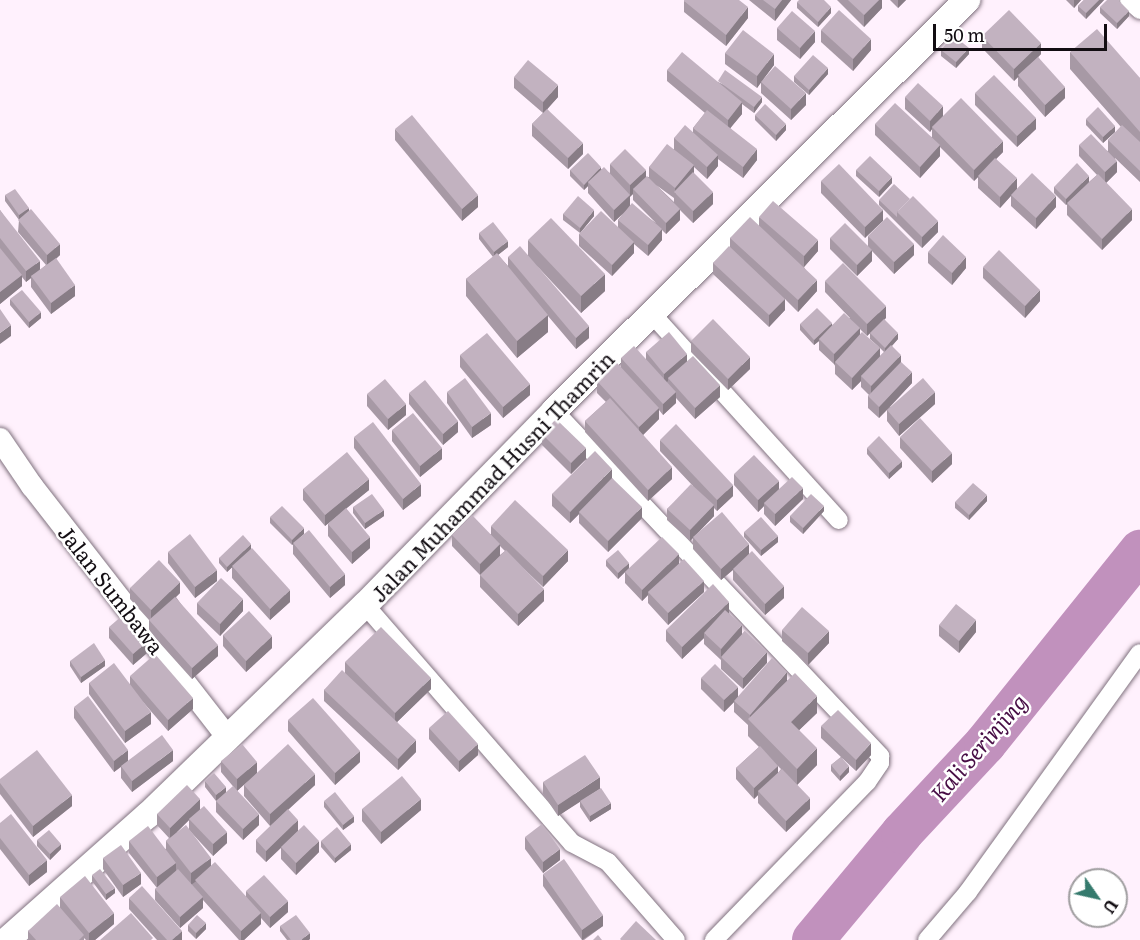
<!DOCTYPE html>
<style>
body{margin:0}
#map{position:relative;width:1140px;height:940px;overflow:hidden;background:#fff1fd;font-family:Literata,serif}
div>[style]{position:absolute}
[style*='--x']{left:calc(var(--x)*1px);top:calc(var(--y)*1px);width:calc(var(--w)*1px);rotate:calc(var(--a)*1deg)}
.river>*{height:42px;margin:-21px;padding:0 21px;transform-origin:21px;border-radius:21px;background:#c191bd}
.roads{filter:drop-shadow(0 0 2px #81727f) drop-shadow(0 0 2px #81727f)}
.minor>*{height:18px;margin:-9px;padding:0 9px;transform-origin:9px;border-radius:9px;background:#fff}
.tertiary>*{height:22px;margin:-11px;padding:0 11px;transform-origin:11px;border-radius:11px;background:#fff}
.secondary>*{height:26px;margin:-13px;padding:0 13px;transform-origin:13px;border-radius:13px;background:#fff}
.wall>*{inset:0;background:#a799a5}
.shaded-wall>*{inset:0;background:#887d86}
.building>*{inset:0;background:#c2b2c0}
span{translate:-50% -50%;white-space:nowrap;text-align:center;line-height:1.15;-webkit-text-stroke:5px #fff;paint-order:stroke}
.street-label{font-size:21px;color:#120d12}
.water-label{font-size:22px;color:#470d45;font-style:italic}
.north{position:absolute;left:1068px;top:868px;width:60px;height:60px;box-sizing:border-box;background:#fff;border:2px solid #a09ea0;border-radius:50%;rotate:124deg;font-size:16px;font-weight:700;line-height:24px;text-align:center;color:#120d12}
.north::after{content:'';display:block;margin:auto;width:21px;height:27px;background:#357a6d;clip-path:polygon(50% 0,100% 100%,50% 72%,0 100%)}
.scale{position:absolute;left:933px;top:24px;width:174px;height:27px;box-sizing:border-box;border:3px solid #120d12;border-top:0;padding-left:8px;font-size:18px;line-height:21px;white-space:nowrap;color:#120d12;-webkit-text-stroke:4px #fff;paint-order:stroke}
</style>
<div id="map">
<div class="river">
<i style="--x:813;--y:940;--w:139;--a:-50.2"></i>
<i style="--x:902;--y:833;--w:122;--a:-47"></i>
<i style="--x:985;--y:744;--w:248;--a:-51.2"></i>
</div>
<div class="roads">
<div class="minor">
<i style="--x:1129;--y:0;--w:15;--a:42"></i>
<i style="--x:652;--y:314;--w:278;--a:47.8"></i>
<i style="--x:554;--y:411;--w:475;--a:46.6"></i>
<i style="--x:880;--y:756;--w:7;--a:90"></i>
<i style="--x:880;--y:763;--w:23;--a:124"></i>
<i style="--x:867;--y:782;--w:220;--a:134.1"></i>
<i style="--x:365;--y:605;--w:315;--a:49"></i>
<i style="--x:572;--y:843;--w:41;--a:27.8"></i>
<i style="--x:608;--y:862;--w:103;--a:48.9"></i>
<i style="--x:927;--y:940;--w:63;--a:-49.5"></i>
<i style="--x:968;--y:892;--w:294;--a:-54.3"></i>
</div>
<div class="tertiary">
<i style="--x:0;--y:439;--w:57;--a:55.8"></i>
<i style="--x:32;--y:486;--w:319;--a:52.1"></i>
</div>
<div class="secondary">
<i style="--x:7;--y:940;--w:188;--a:-41.6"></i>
<i style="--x:148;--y:815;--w:302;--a:-44.1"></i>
<i style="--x:365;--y:605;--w:271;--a:-45.7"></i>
<i style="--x:554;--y:411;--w:583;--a:-44.86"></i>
</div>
</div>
<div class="wall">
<i style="clip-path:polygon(749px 0,791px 0,775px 21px)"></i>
<i style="clip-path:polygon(837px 0,882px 0,882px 8px,864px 27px)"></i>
<i style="clip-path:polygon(890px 0,906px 0,898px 8px)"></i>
<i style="clip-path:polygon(1066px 0,1081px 0,1074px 8px)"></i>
<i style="clip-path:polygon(1084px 0,1104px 0,1086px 19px,1078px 11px,1078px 6px)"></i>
<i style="clip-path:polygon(684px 1px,748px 18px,726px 46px,684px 12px)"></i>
<i style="clip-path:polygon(797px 2px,831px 13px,818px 27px,797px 8px)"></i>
<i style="clip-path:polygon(1100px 7px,1129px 16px,1117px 29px,1100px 13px)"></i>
<i style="clip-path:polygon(777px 28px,815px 42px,800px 59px,777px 40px)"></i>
<i style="clip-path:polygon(821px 30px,871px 50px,853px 71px,821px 42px)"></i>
<i style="clip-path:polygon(982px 36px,1041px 54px,1038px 57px,1065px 98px,1045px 117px,1018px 86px,1018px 77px,1014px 81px,982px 48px)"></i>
<i style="clip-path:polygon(941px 50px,969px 54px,956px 68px,941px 56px)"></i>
<i style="clip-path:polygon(1070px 52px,1140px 78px,1140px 182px,1115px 158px,1117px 172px,1106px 183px,1132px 220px,1102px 250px,1067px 215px,1067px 204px,1066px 205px,1054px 193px,1054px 187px,1089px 182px,1097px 175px,1079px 156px,1079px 145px,1108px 151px,1108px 140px,1121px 127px,1070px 69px)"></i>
<i style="clip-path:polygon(725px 53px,774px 65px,763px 79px,806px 105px,791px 120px,761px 93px,761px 82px,757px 88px,725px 64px)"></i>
<i style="clip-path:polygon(evenodd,667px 70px,718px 82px,762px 102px,754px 113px,742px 104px,742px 114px,730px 128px,757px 160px,743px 178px,718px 159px,718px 166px,707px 179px,694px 167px,694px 174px,713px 204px,693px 223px,680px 210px,680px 220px,666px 234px,662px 230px,662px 240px,648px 256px,634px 244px,634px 253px,612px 276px,579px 246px,579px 234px,618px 227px,618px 220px,625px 211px,614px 222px,588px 193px,588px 186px,584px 190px,570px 176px,570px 170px,601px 169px,610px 173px,610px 164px,646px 177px,649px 177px,649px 167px,674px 149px,674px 138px,693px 132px,693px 128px,705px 113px,667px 81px,667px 70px,656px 185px,674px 198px,674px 202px,656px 185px,667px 70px,633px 194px,633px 200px,656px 223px,630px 205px,630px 196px,633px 194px)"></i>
<i style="clip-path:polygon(828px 74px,809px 95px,794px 82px,794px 76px)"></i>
<i style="clip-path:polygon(514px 77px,558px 97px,547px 109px,583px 154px,568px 169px,532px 136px,532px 124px,543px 113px,514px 88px)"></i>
<i style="clip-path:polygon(975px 93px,1036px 129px,1017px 147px,975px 105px)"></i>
<i style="clip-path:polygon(905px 97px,943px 116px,1003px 152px,996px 159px,1017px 189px,1056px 207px,1036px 229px,1011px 206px,1011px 196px,1000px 208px,978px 188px,978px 177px,974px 181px,940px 147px,940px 156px,920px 178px,875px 135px,875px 124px,932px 137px,932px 129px,930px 132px,905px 109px)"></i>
<i style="clip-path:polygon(755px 115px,786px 130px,776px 141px,755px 120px)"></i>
<i style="clip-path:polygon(1086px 119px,1115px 132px,1103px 143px,1086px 125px)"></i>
<i style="clip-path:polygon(395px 129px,478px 207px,462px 221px,395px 140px)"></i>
<i style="clip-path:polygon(856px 170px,892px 183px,879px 197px,856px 176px)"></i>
<i style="clip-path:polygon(821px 181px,883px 210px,865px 238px,821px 193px)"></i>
<i style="clip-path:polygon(5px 195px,29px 211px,60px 255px,56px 259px,75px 296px,51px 314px,31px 287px,31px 278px,26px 282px,22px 277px,22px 286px,0 304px,0 210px,40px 270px,46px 265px,18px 232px,19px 220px,5px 201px)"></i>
<i style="clip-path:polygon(879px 200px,938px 232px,922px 248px,879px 205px)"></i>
<i style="clip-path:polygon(563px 214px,594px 216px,580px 233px,563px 220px)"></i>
<i style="clip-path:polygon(759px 217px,818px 251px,804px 267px,817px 291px,798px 312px,785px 299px,785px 310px,769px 327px,713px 274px,713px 263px,730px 248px,730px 238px,759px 226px)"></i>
<i style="clip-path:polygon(479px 233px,508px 247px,498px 255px,508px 266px,508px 257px,528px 255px,528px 240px,605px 291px,581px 313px,537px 266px,589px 338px,576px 349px,548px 316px,548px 332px,517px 358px,466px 296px,466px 279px,493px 257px,479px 239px)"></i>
<i style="clip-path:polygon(868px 236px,914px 255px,894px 274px,872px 251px,872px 261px,857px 276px,830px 249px,830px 238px,868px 246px)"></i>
<i style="clip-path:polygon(928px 252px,966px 268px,952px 285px,928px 263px)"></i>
<i style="clip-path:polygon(983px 267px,1040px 301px,1025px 318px,983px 278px)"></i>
<i style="clip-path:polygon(evenodd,825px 281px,886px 318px,884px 319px,898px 339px,892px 346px,912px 383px,890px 407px,935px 404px,899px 436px,887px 421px,887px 410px,879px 418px,868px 408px,868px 396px,869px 395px,861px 387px,861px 381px,852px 390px,835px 374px,835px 365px,819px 350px,819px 341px,814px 345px,800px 330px,800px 324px,832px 325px,850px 318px,825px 292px,825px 281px,879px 324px,870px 333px,870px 339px,880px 348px,860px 334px,860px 329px,867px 336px,879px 324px,825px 281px,880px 348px,884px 352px,880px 356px,880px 348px)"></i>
<i style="clip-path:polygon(10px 299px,41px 318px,29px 328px,10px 305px)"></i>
<i style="clip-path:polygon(691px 341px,750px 369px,728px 390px,691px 352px)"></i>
<i style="clip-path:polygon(646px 352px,687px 361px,720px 397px,695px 419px,676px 398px,676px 403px,663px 415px,659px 410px,659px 419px,643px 435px,672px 479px,648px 501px,585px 432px,585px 421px,606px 402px,597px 393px,597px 381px,621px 367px,621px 358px,646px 359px)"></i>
<i style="clip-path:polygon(460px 355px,530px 395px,503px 418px,460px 367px)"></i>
<i style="clip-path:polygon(447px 392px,491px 425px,472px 438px,447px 403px)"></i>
<i style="clip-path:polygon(409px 393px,458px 432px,443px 445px,409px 404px)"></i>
<i style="clip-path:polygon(367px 394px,406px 415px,388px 430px,367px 406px)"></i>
<i style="clip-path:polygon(392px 430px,442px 459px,420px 477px,392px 441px)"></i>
<i style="clip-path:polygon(542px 434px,586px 459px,571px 474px,542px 445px)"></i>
<i style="clip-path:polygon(354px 437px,421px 496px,403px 510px,354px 448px)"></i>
<i style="clip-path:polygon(900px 437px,952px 464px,932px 483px,900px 448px)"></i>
<i style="clip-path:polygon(660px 440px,733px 496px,717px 511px,714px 508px,714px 516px,696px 535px,749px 554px,784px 598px,765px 615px,733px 580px,733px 570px,721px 580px,693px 549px,693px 538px,690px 541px,667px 520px,667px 509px,693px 486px,660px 451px)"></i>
<i style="clip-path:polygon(867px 448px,902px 467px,889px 479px,867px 454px)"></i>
<i style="clip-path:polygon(734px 474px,779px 489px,803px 499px,775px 526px,764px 514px,764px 506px,758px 512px,734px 485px)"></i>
<i style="clip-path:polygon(612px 478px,642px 518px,608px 552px,579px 523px,579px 514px,570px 523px,552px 506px,552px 494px)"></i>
<i style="clip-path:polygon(303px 489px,369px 490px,346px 508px,370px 548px,352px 564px,328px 536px,328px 524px,343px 511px,325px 526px,303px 500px)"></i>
<i style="clip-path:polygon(987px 501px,969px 520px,955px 508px,955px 502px)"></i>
<i style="clip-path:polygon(353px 507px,384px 516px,365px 529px,353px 513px)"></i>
<i style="clip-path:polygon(824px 511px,803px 534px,790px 522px,790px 516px)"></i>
<i style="clip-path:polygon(270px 517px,304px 534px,299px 538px,345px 585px,330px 598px,293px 554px,293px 544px,292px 545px,270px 523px)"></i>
<i style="clip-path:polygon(evenodd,491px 526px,568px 561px,543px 587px,523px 568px,544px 601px,518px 626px,480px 587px,480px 575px,452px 546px,452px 535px,491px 534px,491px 526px,500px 546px,505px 551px,500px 555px,500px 546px)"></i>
<i style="clip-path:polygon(744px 532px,778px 542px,761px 556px,744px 537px)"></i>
<i style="clip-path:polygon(251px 549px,290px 602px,270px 620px,232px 578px,232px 567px,227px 572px,219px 563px,219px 558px)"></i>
<i style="clip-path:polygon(168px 552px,217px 581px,195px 598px,168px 563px)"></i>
<i style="clip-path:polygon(606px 560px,629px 568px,679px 564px,704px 592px,668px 625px,648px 603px,648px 595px,642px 601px,625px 583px,625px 572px,627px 570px,618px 579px,606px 566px)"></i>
<i style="clip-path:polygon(130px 588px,180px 593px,176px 597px,218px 656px,192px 679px,149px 631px,149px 620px,130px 599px)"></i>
<i style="clip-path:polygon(197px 603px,243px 611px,220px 636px,197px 614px)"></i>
<i style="clip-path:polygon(729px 613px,742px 634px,745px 631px,743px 689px,721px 669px,721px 660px,704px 644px,704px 638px,682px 659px,666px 641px,666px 630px)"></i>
<i style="clip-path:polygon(939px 625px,976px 632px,959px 653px,939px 636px)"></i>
<i style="clip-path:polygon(109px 627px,147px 653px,133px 665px,109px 638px)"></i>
<i style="clip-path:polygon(782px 630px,829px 643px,808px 665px,782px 641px)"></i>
<i style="clip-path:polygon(223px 635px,272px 648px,246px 672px,223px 646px)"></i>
<i style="clip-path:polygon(70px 661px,105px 666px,81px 683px,70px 666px)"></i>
<i style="clip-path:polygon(345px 662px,431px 689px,397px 722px,416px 752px,398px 770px,324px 701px,324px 690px,345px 673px)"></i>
<i style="clip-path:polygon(130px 676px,193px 709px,168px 731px,143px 702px,151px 724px,125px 743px,89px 694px,89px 683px,130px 684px)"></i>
<i style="clip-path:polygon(evenodd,701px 678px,738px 697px,787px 680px,817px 713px,799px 730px,817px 765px,797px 785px,810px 809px,786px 832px,758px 803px,758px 795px,754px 799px,736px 779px,736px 768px,759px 747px,748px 736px,748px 725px,734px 712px,734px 702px,724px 712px,701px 689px,701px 678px,778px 766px,781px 769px,778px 773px,778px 766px)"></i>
<i style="clip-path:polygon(74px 707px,128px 761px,173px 761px,132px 792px,121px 778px,121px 767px,114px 772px,74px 718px)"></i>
<i style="clip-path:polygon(288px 720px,360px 762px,335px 785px,288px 731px)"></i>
<i style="clip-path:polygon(821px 726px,871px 755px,856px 771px,842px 758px,849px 772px,840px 781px,831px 771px,831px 765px,841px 757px,821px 738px)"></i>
<i style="clip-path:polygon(429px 728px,478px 755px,459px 772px,429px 739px)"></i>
<i style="clip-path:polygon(221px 761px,257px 773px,315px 785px,288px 810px,298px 831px,319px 852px,296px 875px,281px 859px,281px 848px,266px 862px,256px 852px,256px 840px,287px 810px,270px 826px,244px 796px,244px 785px,249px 780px,237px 791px,221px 772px)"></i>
<i style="clip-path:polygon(0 779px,72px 806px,33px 837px,0 794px)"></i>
<i style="clip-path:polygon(205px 781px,259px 825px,243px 840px,216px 812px,216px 801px,205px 787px)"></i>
<i style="clip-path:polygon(543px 782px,611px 809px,590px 822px,580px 807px,580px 801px,558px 816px,543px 794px)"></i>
<i style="clip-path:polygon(324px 801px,354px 822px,343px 830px,324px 807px)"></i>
<i style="clip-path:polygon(200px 809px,227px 843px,213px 856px,189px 830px,189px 820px,177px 832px,211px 866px,246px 897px,246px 891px,288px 912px,270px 928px,261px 918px,261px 924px,244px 940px,239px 940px,203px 900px,203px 908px,180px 928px,155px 900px,155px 889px,157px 888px,129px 853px,129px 841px,166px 849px,166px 841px,169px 838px,157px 825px,157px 814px)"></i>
<i style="clip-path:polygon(362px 809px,421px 810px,381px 844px,362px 821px)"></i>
<i style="clip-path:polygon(0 823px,47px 872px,29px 886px,0 849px)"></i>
<i style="clip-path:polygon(525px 837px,560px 860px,543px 873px,525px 849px)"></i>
<i style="clip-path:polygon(37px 840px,61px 849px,50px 860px,37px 846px)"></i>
<i style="clip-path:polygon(321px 841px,351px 850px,335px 863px,321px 847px)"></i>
<i style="clip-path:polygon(103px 858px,141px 884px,123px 897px,103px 869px)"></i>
<i style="clip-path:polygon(543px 874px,603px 926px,584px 940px,582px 940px,543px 886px)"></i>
<i style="clip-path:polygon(92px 875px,115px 893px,106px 900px,92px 881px)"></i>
<i style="clip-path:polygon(60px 897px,114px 924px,95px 940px,86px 940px,84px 938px,84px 940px,28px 940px,28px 931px,60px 908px)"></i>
<i style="clip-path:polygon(129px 898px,182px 940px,157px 940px,129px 909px)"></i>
<i style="clip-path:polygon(188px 925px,206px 929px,196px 939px,188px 931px)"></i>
<i style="clip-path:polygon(280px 926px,310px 939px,287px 940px,280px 931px)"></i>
</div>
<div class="shaded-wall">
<i style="clip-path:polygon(782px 0,791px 0,775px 21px,775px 9px)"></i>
<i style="clip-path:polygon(879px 0,882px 0,882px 8px,864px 27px,864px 15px)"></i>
<i style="clip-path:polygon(898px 0,906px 0,898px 8px)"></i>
<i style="clip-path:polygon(1074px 0,1081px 0,1074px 8px)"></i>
<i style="clip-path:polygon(1099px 0,1104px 0,1086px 19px,1086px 13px)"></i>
<i style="clip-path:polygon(748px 7px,748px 18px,726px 46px,726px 35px)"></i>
<i style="clip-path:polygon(831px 7px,831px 13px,818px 27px,818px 22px)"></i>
<i style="clip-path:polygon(1129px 11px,1129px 16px,1117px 29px,1117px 23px)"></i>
<i style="clip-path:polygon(815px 31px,815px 42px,800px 59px,800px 48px)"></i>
<i style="clip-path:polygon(871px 39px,871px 50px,853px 71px,853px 59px)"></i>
<i style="clip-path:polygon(1041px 43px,1041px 54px,1014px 81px,1014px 69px)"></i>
<i style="clip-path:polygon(969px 48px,969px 54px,956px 68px,956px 62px)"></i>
<i style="clip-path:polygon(774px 54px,774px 65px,757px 88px,757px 76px)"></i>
<i style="clip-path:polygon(828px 68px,828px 74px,809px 95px,809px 90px)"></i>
<i style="clip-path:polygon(558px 85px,558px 97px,543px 114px,543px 102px)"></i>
<i style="clip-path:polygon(1065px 87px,1065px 98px,1045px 117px,1045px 105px)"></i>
<i style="clip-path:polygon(806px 93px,806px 105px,791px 120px,791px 109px)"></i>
<i style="clip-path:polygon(762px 97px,762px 102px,754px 113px,754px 107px)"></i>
<i style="clip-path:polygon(742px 102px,742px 114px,728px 131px,728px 120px)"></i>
<i style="clip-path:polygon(943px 106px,943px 117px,932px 127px,932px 129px,930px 132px,930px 121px)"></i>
<i style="clip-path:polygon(1036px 118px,1036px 129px,1017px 147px,1017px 136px)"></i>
<i style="clip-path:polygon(786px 124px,786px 130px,776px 141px,776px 135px)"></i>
<i style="clip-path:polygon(1115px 126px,1115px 132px,1103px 143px,1103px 137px)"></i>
<i style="clip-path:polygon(1003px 141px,1003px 152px,974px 181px,974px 170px)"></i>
<i style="clip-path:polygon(583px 143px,583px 154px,568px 169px,568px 158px)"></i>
<i style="clip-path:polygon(940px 145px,940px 156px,920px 178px,920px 167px)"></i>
<i style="clip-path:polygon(757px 149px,757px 160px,743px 178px,743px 167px)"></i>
<i style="clip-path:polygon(718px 155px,718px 166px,707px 179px,707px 167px)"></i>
<i style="clip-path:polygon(1117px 161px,1117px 172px,1105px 184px,1105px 172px)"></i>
<i style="clip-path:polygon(694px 165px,694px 177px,675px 194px,675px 188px)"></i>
<i style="clip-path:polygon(601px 167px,601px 173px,588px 182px,588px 186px,584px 190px,584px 185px)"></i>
<i style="clip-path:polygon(646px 170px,646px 182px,633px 189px,633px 194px,630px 197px,630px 185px)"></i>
<i style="clip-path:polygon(1089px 176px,1089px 182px,1066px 205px,1066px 199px)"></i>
<i style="clip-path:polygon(892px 177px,892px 183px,879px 197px,879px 191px)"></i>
<i style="clip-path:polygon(1017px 178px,1017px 189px,1000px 208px,1000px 197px)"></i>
<i style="clip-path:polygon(713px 192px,713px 204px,693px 223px,693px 211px)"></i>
<i style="clip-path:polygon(478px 195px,478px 207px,462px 221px,462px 209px)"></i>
<i style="clip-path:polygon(630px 195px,630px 207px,614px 222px,614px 210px)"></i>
<i style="clip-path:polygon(1056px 196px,1056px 207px,1036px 229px,1036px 218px)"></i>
<i style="clip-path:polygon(29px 208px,29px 213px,19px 220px,19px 215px)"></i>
<i style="clip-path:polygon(680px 209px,680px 220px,666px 234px,666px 223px)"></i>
<i style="clip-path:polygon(1132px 209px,1132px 220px,1102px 250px,1102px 239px)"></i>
<i style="clip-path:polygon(594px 210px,594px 216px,580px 233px,580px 228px)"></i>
<i style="clip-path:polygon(883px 210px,883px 221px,865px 238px,865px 227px)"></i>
<i style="clip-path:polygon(938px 221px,938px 232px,922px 248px,922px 237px)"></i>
<i style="clip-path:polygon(662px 229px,662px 240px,648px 256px,648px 245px)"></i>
<i style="clip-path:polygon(818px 240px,818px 251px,804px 267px,804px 256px)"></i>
<i style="clip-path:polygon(508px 241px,508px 247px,494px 258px,494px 252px)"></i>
<i style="clip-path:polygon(634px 242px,634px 253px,612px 276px,612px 265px)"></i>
<i style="clip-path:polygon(60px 244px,60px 255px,47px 266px,47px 255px)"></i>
<i style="clip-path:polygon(914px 244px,914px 255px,894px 274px,894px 262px)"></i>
<i style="clip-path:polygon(872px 250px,872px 261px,857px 276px,857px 265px)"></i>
<i style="clip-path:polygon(966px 257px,966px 268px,952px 285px,952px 273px)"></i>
<i style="clip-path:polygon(40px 261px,40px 272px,31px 276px,31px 278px,26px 282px,26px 271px)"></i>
<i style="clip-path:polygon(605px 274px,605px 291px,581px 313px,581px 296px)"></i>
<i style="clip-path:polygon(22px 275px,22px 286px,0 304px,0 292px)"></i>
<i style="clip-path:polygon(817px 280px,817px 291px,798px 312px,798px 300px)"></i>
<i style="clip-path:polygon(75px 285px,75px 296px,51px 314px,51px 303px)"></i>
<i style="clip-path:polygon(1040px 290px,1040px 301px,1025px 318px,1025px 306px)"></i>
<i style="clip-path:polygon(785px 299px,785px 310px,769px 327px,769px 315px)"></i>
<i style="clip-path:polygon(886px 306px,886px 318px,867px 336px,867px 324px)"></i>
<i style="clip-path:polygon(41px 312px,41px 318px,29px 328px,29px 322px)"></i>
<i style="clip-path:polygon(548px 315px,548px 332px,517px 358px,517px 341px)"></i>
<i style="clip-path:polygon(832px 323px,832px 329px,819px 339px,819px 341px,814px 345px,814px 340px)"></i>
<i style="clip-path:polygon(11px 325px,11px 336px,0 344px,0 333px)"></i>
<i style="clip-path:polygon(589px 326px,589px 338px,576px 349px,576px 338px)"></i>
<i style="clip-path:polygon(860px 328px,860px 339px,835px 362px,834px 366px,834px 354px)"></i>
<i style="clip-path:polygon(898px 333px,898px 339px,885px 353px,885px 348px)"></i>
<i style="clip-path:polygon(880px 348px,880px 359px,861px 376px,861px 381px,852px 390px,852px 378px)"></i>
<i style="clip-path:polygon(687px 354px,687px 365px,668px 378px,668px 381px,664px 385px,664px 374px)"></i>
<i style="clip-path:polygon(901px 355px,901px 367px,871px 397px,871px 386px)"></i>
<i style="clip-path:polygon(750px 357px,750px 369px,728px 390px,728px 379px)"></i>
<i style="clip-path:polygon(912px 372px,912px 383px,879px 418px,879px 407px)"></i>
<i style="clip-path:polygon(530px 384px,530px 395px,503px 418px,503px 407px)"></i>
<i style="clip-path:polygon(720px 385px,720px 397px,695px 419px,695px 408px)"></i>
<i style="clip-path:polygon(676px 392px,676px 403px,663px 415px,663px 404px)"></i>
<i style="clip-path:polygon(935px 392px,935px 404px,899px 436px,899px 424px)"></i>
<i style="clip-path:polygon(406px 404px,406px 415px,388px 430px,388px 419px)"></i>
<i style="clip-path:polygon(659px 408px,659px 419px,639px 439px,639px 427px)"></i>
<i style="clip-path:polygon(491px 413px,491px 425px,472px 438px,472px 427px)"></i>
<i style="clip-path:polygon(458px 421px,458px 432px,443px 445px,443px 434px)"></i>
<i style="clip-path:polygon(442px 448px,442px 459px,420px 477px,420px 466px)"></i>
<i style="clip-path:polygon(586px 448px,586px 459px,571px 474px,571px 463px)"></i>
<i style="clip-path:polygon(952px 453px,952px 464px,932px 483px,932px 471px)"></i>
<i style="clip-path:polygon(902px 461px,902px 467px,889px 479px,889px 473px)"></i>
<i style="clip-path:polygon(672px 467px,672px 479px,648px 501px,648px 490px)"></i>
<i style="clip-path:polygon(612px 469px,612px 480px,579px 512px,579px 514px,570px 523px,570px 512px)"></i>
<i style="clip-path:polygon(369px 479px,369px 490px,325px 526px,325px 515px)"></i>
<i style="clip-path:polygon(779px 481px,779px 492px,764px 503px,764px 506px,758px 512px,758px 500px)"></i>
<i style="clip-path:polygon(421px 484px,421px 496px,403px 510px,403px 499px)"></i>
<i style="clip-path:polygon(733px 485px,733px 496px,717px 511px,717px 500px)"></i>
<i style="clip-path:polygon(803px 488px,803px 499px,775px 526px,775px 514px)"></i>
<i style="clip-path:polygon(987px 495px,987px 501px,969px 520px,969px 515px)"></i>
<i style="clip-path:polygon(714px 505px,714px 516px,690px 541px,690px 530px)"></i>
<i style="clip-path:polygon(824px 506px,824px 511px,803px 534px,803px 528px)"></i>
<i style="clip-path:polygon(642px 507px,642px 518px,608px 552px,608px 541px)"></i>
<i style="clip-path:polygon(384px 510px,384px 516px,365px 529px,365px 523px)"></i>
<i style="clip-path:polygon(304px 528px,304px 534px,292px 545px,292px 540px)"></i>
<i style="clip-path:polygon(778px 536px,778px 542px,761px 556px,761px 550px)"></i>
<i style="clip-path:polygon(370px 537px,370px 548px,352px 564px,352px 552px)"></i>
<i style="clip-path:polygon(251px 544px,251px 550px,227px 572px,227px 567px)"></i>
<i style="clip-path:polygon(500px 544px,500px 556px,480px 575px,480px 564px)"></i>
<i style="clip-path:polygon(749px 544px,749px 556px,721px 580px,721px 569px)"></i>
<i style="clip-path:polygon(568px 550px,568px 561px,543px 587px,543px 576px)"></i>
<i style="clip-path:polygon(679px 554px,679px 566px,648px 592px,648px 595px,642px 601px,642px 590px)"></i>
<i style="clip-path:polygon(629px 563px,629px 568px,618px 579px,618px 573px)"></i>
<i style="clip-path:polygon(217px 570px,217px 581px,195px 598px,195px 587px)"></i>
<i style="clip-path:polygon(345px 574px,345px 585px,330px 598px,330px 587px)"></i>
<i style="clip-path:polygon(704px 581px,704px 592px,668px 625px,668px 613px)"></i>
<i style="clip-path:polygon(180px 582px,180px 593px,151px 621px,151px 610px)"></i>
<i style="clip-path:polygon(784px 586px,784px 598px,765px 615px,765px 604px)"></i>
<i style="clip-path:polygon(544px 589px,544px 601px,518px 626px,518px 614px)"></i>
<i style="clip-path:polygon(290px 590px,290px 602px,270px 620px,270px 609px)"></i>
<i style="clip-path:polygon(243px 599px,243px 611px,220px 636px,220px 624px)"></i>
<i style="clip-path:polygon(729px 602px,729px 613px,706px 635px,704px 633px,704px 638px,682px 659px,682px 647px)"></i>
<i style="clip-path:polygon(976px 620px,976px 632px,959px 653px,959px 641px)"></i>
<i style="clip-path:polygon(742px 625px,742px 637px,721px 658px,721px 649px)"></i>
<i style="clip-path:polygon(829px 631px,829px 643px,808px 665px,808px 653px)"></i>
<i style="clip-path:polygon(272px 636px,272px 648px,246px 672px,246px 661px)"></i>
<i style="clip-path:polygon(147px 642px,147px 653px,133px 665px,133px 654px)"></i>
<i style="clip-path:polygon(218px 645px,218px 656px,192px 679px,192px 668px)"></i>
<i style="clip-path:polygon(767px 652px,767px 663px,743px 689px,743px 678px)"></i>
<i style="clip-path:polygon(105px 660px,105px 666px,81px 683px,81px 677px)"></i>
<i style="clip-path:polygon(787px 672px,787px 683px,750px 721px,750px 715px)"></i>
<i style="clip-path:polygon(431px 678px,431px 689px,395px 724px,395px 713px)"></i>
<i style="clip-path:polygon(738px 687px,738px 698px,724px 712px,724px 700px)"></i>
<i style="clip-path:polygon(817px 696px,817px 713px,791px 738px,791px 722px)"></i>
<i style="clip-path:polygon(193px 698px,193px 709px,168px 731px,168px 720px)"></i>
<i style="clip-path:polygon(151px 712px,151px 724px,125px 743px,125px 731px)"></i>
<i style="clip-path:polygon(416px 740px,416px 752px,398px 770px,398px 759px)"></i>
<i style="clip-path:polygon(871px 743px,871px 755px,856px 771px,856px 760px)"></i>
<i style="clip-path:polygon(478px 744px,478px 755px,459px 772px,459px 761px)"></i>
<i style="clip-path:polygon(817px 748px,817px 765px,797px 785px,797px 769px)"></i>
<i style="clip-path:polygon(128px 750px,128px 761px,114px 772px,114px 761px)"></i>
<i style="clip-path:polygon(173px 750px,173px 761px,132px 792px,132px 781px)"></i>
<i style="clip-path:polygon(360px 751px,360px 762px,335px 785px,335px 773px)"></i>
<i style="clip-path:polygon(257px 762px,257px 773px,237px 791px,237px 779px)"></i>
<i style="clip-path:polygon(778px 766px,778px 777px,758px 791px,758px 795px,754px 799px,754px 788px)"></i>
<i style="clip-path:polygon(849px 766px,849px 772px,840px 781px,840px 776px)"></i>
<i style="clip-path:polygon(315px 774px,315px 785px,270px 826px,270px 814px)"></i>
<i style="clip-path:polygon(600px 777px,600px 789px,558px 816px,558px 805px)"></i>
<i style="clip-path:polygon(226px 787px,226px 793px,216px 801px,216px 795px)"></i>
<i style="clip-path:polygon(72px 795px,72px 806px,33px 837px,33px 826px)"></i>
<i style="clip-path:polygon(810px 798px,810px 809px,786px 832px,786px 821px)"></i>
<i style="clip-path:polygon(200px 799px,200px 810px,189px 819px,189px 820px,170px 839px,170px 828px)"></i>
<i style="clip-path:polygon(421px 799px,421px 810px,381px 844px,381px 832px)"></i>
<i style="clip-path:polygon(611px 803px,611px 809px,590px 822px,590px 816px)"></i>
<i style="clip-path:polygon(259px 814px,259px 825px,243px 840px,243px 829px)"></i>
<i style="clip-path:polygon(354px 816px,354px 822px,343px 830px,343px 825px)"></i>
<i style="clip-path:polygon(298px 820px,298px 831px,266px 862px,266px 851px)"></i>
<i style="clip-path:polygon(227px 832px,227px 843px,213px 856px,213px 844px)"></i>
<i style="clip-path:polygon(319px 841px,319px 852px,296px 875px,296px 863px)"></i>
<i style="clip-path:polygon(61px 844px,61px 849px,50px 860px,50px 854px)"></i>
<i style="clip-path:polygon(351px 844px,351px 850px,335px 863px,335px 858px)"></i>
<i style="clip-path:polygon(560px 849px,560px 860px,543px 873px,543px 862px)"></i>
<i style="clip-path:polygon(211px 858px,211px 870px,191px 885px,191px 873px)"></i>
<i style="clip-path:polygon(47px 860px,47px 872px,29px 886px,29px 875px)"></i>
<i style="clip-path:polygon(176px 863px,176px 874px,157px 888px,157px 877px)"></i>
<i style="clip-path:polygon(141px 873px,141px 884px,123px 897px,123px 885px)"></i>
<i style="clip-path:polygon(115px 888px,115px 893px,106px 900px,106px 894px)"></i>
<i style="clip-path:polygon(203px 897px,203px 908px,180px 928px,180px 917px)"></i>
<i style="clip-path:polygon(288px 901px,288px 912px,270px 928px,270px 917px)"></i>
<i style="clip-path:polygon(114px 913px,114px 924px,95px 940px,89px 940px,89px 933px)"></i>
<i style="clip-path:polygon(261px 913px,261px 924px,244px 940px,241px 940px,241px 931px)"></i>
<i style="clip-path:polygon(603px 915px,603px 926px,582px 940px,582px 930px)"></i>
<i style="clip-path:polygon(206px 923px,206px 929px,196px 939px,196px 933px)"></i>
<i style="clip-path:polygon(182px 931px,182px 940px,172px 940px)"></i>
<i style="clip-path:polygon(310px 933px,310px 939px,309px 940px,301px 940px)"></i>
</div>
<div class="building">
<i style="clip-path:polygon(684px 0,739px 0,748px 7px,726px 35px,684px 1px)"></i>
<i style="clip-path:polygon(763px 0,782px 0,775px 9px)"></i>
<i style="clip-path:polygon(799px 0,824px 0,831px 7px,818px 22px,797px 2px)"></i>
<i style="clip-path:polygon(848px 0,879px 0,864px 15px)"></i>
<i style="clip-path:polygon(1084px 0,1099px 0,1086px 13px,1078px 6px)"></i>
<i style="clip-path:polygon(1107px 0,1118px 0,1129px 11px,1117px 23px,1100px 7px)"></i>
<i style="clip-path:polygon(839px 10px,871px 39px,853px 59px,821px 30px)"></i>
<i style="clip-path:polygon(1009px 10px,1041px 43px,1014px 69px,982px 36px)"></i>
<i style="clip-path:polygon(792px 11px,815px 31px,800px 48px,777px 28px)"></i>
<i style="clip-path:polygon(1097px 29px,1140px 78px,1140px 132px,1070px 52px)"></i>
<i style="clip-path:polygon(743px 30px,774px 54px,757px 76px,725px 53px)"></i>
<i style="clip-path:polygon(953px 35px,969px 48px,956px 62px,941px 50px)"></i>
<i style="clip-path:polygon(682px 52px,742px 102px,728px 120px,667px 70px)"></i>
<i style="clip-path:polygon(813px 55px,828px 68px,809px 90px,794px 76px)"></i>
<i style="clip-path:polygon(1038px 57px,1065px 87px,1045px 105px,1018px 75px)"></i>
<i style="clip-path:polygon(528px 60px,558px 85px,543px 102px,514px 77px)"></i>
<i style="clip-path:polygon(775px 66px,806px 93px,791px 109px,761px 82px)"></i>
<i style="clip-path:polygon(725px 70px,762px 97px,754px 107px,718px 81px)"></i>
<i style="clip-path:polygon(994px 75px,1036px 118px,1017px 136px,975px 93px)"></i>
<i style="clip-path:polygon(918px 83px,943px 106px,930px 121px,905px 97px)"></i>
<i style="clip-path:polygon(961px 98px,1003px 141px,974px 170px,932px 127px)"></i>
<i style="clip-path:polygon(895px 103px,940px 145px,920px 167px,875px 124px)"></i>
<i style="clip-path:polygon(765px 104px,786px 124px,776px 135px,755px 115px)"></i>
<i style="clip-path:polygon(1098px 107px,1115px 126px,1103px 137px,1086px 119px)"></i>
<i style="clip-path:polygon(547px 109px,583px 143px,568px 158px,532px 124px)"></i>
<i style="clip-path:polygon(707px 110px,757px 149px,743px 167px,693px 128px)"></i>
<i style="clip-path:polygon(412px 115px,478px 195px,462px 209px,395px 129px)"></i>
<i style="clip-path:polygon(685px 125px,718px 155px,707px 167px,674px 138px)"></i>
<i style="clip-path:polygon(1122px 125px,1140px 142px,1140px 171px,1108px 140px)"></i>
<i style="clip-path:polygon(1091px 134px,1117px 161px,1105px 172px,1079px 145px)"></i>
<i style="clip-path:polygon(667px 144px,694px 165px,675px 188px,649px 167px)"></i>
<i style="clip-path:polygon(625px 149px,646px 170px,630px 185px,610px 164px)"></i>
<i style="clip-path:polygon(588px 153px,601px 167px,584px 185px,570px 170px)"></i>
<i style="clip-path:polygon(870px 156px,892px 177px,879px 191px,856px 170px)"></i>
<i style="clip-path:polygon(995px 158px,1017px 178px,1000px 197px,978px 176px)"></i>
<i style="clip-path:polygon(1077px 163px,1089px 176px,1066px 199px,1054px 187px)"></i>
<i style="clip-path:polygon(839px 164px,883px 210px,865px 227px,821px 181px)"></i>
<i style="clip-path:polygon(604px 167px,630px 195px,614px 210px,588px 182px)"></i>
<i style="clip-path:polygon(693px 172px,713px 192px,693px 211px,674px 192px)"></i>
<i style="clip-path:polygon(1032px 173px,1056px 196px,1036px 218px,1011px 195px)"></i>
<i style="clip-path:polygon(1098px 174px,1132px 209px,1102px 239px,1067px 203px)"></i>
<i style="clip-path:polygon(647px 176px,680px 209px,666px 223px,633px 189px)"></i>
<i style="clip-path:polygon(894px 184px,910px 199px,897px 212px,897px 217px,879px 200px)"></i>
<i style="clip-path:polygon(15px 189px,29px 208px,19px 215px,5px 195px)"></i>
<i style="clip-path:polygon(578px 196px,594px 210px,580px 228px,563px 214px)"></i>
<i style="clip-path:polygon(913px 196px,938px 221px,922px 237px,897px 212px)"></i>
<i style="clip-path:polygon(773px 201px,818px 240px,804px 256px,759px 217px)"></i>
<i style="clip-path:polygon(632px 203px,662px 229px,648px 245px,618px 220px)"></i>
<i style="clip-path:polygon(31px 209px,60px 244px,47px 255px,18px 220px)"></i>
<i style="clip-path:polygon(0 210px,40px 261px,26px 271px,0 238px)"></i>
<i style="clip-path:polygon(601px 211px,634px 242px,612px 265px,579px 234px)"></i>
<i style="clip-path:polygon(750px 217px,817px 280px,798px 300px,730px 238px)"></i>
<i style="clip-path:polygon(887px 217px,914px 244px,894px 262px,868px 236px)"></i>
<i style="clip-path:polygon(551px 218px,605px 274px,581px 296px,528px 240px)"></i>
<i style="clip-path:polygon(493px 222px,508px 241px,494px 252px,479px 233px)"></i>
<i style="clip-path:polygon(845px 223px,872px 250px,857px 265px,830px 238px)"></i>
<i style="clip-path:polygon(943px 235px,966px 257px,952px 273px,928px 252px)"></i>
<i style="clip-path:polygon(520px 246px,589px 326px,576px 338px,508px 257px)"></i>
<i style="clip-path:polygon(729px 246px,785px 299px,769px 315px,713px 263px)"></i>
<i style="clip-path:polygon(0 248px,22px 275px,0 292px)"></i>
<i style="clip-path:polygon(999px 250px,1040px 290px,1025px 306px,983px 267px)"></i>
<i style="clip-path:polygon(497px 253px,548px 315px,517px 341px,466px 279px)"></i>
<i style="clip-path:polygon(56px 258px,75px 285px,51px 303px,31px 276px)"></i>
<i style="clip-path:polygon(843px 263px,886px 306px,867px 324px,825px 281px)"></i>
<i style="clip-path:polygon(22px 290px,41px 312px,29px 322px,10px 299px)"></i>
<i style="clip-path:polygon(817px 308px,832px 323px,814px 340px,800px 324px)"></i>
<i style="clip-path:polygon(0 309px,11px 325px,0 333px)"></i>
<i style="clip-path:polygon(844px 313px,860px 328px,834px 354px,819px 339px)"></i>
<i style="clip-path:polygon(713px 319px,750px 357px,728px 379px,691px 341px)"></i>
<i style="clip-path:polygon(884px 319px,898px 333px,885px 348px,870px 333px)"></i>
<i style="clip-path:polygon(669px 332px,687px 354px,664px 374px,646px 352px)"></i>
<i style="clip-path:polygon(862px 332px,880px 348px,852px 378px,835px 362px)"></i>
<i style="clip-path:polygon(487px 333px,530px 384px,503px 407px,460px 355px)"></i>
<i style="clip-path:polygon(891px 345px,901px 355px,871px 386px,861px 376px)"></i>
<i style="clip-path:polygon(634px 346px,676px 392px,663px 404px,621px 358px)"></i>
<i style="clip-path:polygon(693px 356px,720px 385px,695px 408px,668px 378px)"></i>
<i style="clip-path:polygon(901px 362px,912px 372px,879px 407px,868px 396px)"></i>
<i style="clip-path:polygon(617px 363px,659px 408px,639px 427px,597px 381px)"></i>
<i style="clip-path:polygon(465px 378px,491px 413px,472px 427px,447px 392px)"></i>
<i style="clip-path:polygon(923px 378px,935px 392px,899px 424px,887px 410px)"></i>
<i style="clip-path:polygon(385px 379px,406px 404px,388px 419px,367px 394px)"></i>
<i style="clip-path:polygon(425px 380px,458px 421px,443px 434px,409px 393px)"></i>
<i style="clip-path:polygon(610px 398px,672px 467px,648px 490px,585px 421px)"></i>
<i style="clip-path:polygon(413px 413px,442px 448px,420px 466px,392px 430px)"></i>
<i style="clip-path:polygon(920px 418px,952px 453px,932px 471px,900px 437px)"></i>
<i style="clip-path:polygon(556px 419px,586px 448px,571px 463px,542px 434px)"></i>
<i style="clip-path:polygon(373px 422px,421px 484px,403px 499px,354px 437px)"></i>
<i style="clip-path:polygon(676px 424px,733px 485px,717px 500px,660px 440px)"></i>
<i style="clip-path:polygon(879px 436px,902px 461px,889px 473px,867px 448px)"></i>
<i style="clip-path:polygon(595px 451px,612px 469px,570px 512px,552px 494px)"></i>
<i style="clip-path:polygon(347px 452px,369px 479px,325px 515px,303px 489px)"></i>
<i style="clip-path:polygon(754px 455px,779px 481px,758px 500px,734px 474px)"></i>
<i style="clip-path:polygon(792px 477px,803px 488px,775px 514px,764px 503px)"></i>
<i style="clip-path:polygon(612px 478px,642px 507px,608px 541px,579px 512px)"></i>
<i style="clip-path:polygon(973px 483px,987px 495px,969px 515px,955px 502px)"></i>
<i style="clip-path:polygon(691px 484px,714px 505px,690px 530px,667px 509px)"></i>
<i style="clip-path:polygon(372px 494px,384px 510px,365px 523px,353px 507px)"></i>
<i style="clip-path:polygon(811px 494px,824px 506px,803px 528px,790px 516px)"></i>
<i style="clip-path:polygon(515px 500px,568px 550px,543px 576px,491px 526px)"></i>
<i style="clip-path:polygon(282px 506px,304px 528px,292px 540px,270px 517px)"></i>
<i style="clip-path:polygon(346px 508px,370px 537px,352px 552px,328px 524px)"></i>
<i style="clip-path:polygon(722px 512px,749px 544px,721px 569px,693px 537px)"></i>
<i style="clip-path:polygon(472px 515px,500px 544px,480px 564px,452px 535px)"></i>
<i style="clip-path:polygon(761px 517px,778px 536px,761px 550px,744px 532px)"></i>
<i style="clip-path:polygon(309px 530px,345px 574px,330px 587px,293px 543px)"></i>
<i style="clip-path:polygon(190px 534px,217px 570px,195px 587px,168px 552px)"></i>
<i style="clip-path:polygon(243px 535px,251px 544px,227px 567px,219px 558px)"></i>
<i style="clip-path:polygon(662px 537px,679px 554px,642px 590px,625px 572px)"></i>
<i style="clip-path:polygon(252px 548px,290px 590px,270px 609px,232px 566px)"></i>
<i style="clip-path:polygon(506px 550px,544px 589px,518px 614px,480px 575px)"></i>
<i style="clip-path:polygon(618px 550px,629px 563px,618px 573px,606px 560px)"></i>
<i style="clip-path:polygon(752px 551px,784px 586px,765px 604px,733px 569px)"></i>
<i style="clip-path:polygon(684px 559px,704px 581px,668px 613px,648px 592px)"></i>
<i style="clip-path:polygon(159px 560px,180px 582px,151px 610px,130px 588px)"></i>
<i style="clip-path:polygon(221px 578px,243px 599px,220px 624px,197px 603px)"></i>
<i style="clip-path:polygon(713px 584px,729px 602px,682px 647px,666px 630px)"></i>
<i style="clip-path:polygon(175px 597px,218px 645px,192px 668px,149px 620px)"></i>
<i style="clip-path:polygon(956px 604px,976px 620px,959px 641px,939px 625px)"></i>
<i style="clip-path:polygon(802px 607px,829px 631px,808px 653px,782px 630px)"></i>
<i style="clip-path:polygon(725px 610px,742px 625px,721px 649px,704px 633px)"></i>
<i style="clip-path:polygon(249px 611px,272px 636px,246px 661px,223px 635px)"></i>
<i style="clip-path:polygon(123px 615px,147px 642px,133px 654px,109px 627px)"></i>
<i style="clip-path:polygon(381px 627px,431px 678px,395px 713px,345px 662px)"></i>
<i style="clip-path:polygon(745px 631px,767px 652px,743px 678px,721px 657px)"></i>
<i style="clip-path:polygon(94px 643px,105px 660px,81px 677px,70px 661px)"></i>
<i style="clip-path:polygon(155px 654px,193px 698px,168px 720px,130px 676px)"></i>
<i style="clip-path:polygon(772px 658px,787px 672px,750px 715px,734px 701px)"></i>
<i style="clip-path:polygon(114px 663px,151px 712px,125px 731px,89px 683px)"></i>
<i style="clip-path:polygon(715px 664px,738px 687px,724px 700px,701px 678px)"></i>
<i style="clip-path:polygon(342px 670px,416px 740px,398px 759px,324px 690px)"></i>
<i style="clip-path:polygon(795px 673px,817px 696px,791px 722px,817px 748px,797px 769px,748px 719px)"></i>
<i style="clip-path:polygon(88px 696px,128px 750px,114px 761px,74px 707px)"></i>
<i style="clip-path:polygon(313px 698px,360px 751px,335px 773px,288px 720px)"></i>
<i style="clip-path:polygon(838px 710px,871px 743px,856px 760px,821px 726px)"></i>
<i style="clip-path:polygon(448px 711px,478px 744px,459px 761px,429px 728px)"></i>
<i style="clip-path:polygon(162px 735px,173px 750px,132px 781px,121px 766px)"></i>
<i style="clip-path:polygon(242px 744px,257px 762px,237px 779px,221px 761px)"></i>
<i style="clip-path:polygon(288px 744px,315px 774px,270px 814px,244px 785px)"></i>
<i style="clip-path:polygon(760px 746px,778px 766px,754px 788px,736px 768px)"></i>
<i style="clip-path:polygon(37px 750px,72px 795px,33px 826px,0 783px,0 779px)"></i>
<i style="clip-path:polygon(585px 755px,600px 777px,558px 805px,543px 782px)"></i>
<i style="clip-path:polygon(841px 757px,849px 766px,840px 776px,831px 765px)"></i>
<i style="clip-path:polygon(782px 769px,810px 798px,786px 821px,758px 791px)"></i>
<i style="clip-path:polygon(214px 773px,226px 787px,216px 795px,205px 781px)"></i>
<i style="clip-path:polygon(402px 776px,421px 799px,381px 832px,362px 809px)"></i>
<i style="clip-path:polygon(187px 785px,200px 799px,170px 828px,157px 814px)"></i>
<i style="clip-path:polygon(233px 786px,259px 814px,243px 829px,216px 801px)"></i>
<i style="clip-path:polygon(601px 788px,611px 803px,590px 816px,580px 801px)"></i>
<i style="clip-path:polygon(335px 792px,354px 816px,343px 825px,324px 801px)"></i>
<i style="clip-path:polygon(204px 806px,227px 832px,213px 844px,189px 819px)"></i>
<i style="clip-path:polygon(288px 809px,298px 820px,266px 851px,256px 840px)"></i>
<i style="clip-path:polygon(11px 814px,47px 860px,29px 875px,0 838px,0 823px)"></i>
<i style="clip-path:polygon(542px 824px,560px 849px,543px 862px,525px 837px)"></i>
<i style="clip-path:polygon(186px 825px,211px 858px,191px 873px,166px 841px)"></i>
<i style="clip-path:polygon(304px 825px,319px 841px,296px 863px,281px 847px)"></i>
<i style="clip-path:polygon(148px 826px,176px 863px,157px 877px,129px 841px)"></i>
<i style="clip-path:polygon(337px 827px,351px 844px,335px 858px,321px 841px)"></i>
<i style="clip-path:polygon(49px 830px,61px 844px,50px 854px,37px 840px)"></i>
<i style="clip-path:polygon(121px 845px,141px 873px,123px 885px,103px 858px)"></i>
<i style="clip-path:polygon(564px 859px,603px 915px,582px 930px,543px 874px)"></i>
<i style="clip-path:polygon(215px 862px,261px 913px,241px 931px,195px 880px)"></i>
<i style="clip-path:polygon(100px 869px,115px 888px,106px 894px,92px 875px)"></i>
<i style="clip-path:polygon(178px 869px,203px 897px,180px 917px,155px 889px)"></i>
<i style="clip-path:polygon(264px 875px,288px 901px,270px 917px,246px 891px)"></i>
<i style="clip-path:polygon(85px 876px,114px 913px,89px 933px,60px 897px)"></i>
<i style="clip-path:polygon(142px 886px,182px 931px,172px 940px,167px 940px,129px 898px)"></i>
<i style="clip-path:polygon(57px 904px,84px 935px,79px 940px,36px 940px,28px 931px)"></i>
<i style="clip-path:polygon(131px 913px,153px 938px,151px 940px,100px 940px)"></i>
<i style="clip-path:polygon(197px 915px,206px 923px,196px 933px,188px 925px)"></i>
<i style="clip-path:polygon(296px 915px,310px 933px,301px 940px,291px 940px,280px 926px)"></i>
<i style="clip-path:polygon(636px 921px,656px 940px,621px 940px,620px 939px)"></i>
<i style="clip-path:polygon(598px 935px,602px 940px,593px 940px)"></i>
</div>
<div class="street-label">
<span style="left:492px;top:476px;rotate:-46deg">Jalan Muhammad Husni Thamrin</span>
<span style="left:112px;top:589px;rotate:52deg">Jalan Sumbawa</span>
</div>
<div class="water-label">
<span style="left:978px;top:747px;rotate:-49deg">Kali Serinjing</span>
</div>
<div class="north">U</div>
<div class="scale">50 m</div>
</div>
